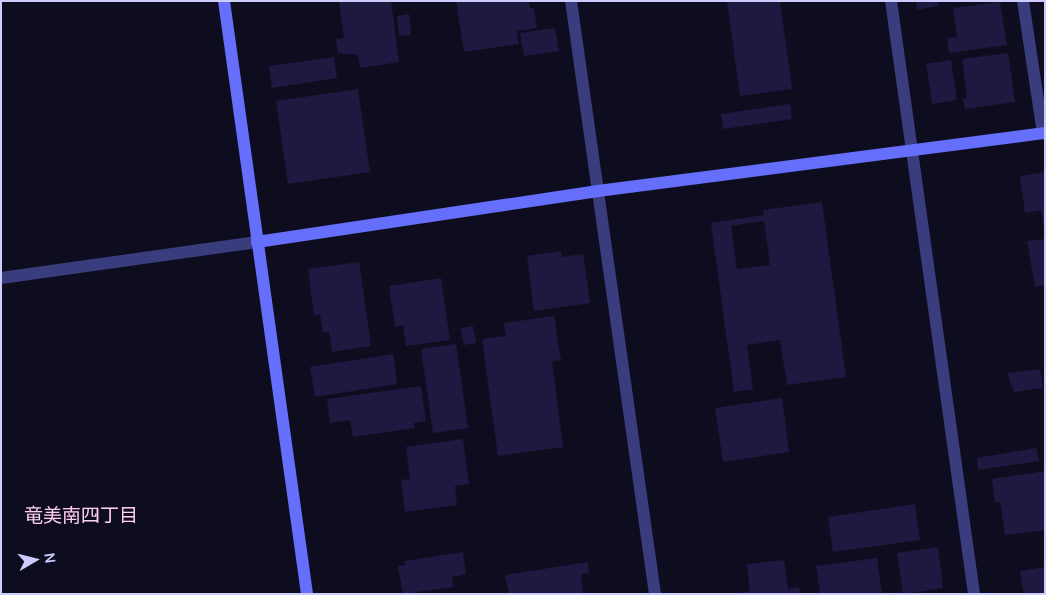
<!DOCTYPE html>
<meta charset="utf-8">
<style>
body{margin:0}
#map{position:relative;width:1046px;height:595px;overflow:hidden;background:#0e0d1f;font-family:Manrope,"Noto Sans JP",sans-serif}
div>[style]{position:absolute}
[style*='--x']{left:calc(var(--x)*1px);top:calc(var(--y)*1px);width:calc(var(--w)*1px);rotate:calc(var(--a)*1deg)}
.building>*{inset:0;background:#1e1940}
.street>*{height:12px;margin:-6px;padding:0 6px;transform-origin:6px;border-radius:6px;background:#393c7d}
.secondary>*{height:12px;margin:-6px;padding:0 6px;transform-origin:6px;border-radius:6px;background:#666ffb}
span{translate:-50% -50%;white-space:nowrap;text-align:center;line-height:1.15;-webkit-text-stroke:4px #0e0d1f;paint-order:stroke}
.neighbourhood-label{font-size:19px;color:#fecef1}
.frame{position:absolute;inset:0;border:2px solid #cdccfe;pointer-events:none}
.north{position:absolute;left:10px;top:535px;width:50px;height:50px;-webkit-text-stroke:4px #0e0d1f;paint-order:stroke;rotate:82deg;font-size:14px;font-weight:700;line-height:20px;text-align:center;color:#cdccfe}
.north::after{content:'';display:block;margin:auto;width:18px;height:22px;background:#cdccfe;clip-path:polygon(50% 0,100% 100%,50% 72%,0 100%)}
</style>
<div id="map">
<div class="building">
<i style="clip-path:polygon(339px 1px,391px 1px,399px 62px,360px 68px,358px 55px,338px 53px,336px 39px,344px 38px)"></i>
<i style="clip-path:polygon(456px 1px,529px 1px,530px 8px,534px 8px,537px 28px,517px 31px,519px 44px,464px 52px)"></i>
<i style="clip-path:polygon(727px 1px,780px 1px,792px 89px,740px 96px)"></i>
<i style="clip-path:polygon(916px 1px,938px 1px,938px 6px,917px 10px)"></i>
<i style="clip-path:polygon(1000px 2px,1007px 45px,949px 53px,947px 38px,957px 37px,953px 8px)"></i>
<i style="clip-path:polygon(409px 14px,411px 35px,399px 36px,397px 16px)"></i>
<i style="clip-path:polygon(555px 28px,559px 51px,524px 56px,520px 33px)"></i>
<i style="clip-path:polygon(1008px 53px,1015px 102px,965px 109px,963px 99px,967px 98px,962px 59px)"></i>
<i style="clip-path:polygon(334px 57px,337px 78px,272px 88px,269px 66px)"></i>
<i style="clip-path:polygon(951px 60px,957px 100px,932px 104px,926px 64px)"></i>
<i style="clip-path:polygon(358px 89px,370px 172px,288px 184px,276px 101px)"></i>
<i style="clip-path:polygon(790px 104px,792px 119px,723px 129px,721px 114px)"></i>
<i style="clip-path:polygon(1045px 172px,1045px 229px,1044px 229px,1041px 210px,1025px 213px,1020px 176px)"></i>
<i style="clip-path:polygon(evenodd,822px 202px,846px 377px,787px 385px,780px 340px,747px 345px,753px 389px,734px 392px,711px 223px,764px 215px,763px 210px,822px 202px,764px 221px,770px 265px,737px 269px,731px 226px,764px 221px)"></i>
<i style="clip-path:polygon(1045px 239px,1045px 285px,1035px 287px,1027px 241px)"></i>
<i style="clip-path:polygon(561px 251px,562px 257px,583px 254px,590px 303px,534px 311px,527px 256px)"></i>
<i style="clip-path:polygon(359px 262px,371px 346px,332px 352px,329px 332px,323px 333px,320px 314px,314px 315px,308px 269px)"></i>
<i style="clip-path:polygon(441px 278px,450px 340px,406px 346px,403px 325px,395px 327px,389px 286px)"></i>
<i style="clip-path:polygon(554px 316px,561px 360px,552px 361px,563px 447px,498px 456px,482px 339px,506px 336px,504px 323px)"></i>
<i style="clip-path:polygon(473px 326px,476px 343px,464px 345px,461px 328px)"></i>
<i style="clip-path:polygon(456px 344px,468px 428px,433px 433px,421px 349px)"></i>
<i style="clip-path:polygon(393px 354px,397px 384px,315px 397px,310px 367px)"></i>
<i style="clip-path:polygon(1040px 369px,1043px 388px,1014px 392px,1007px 373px)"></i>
<i style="clip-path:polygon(421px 386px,426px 421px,414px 423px,415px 428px,353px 437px,350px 420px,330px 423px,327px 399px)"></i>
<i style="clip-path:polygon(782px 398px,789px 452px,723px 462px,715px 408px)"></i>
<i style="clip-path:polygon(463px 439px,469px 484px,455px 486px,457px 505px,405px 512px,401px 480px,410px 479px,406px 447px)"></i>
<i style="clip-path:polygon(1036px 448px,1039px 461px,978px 470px,977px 458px)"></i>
<i style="clip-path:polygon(1045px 471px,1045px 530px,1005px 535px,1000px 502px,995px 502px,992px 479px)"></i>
<i style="clip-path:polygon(915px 504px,920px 540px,833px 552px,828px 517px)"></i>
<i style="clip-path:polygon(938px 547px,943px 588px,903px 594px,897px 553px)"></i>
<i style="clip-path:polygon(463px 552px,466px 574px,452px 577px,453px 587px,403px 594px,398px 566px,405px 565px,404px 561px)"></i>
<i style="clip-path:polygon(877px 558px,882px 594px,820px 594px,816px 566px)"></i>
<i style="clip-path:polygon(784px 560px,788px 589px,799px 587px,800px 594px,736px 594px,750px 591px,747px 564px)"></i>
<i style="clip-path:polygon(588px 562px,589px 573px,581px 574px,583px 592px,580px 594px,509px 594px,505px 575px)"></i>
<i style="clip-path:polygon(1045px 567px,1045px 594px,1024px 594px,1020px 571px)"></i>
</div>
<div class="street">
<i style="--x:571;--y:1;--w:599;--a:81.94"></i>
<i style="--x:891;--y:1;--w:599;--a:82.03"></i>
<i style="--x:1023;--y:1;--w:134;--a:81.4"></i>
<i style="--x:1;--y:278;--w:259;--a:-8"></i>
</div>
<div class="secondary">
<i style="--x:224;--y:1;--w:599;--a:82.03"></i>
<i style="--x:257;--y:242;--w:345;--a:-8.5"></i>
<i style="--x:598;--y:191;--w:451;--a:-7.4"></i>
</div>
<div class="neighbourhood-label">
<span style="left:81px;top:516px">竜美南四丁目</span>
</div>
<div class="frame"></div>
<div class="north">N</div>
</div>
